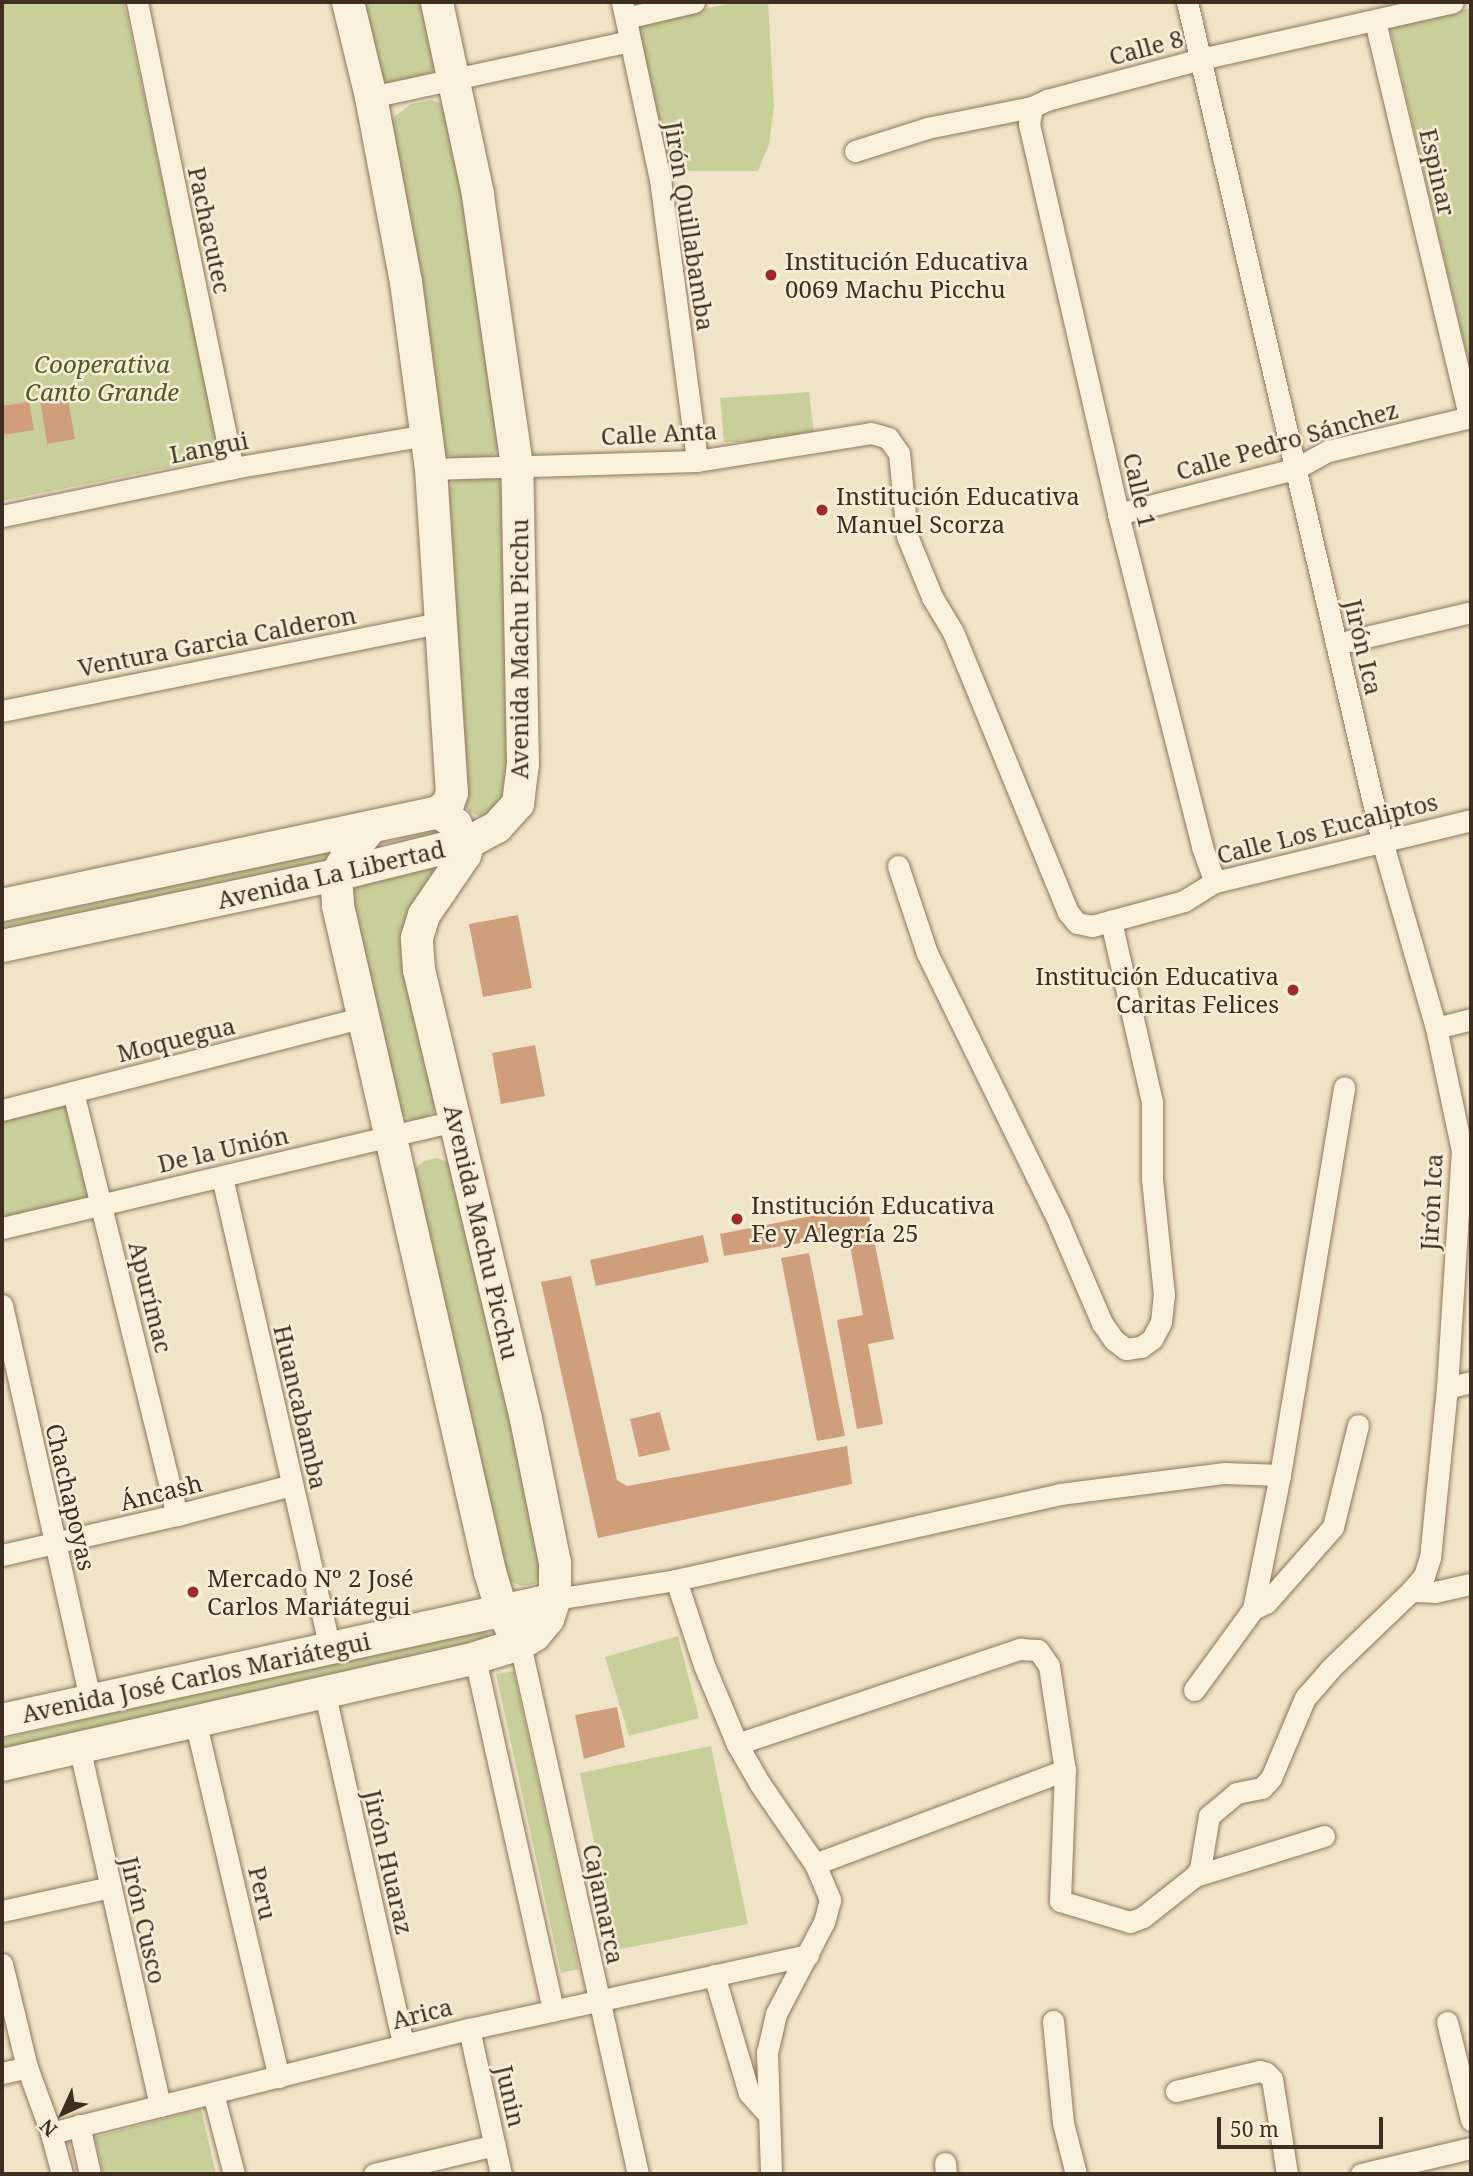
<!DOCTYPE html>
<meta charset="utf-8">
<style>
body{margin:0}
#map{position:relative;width:1473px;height:2176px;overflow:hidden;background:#f0e4c8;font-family:"Noto Serif",serif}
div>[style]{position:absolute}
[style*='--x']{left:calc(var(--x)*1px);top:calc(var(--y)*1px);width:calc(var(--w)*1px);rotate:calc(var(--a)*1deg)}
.green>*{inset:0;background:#c9cf9b}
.building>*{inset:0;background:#cf9f7d}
.roads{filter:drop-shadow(0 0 2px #8d765c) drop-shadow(0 0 2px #8d765c)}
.street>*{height:21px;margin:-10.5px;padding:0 10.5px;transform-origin:10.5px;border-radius:10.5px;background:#faf1dc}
.secondary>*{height:32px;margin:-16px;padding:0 16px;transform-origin:16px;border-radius:16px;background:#faf1dc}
.dots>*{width:19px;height:19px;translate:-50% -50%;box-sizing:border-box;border:4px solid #f7eed8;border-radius:50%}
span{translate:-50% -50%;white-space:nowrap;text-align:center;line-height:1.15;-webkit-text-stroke:5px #f7eed8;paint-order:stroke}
.street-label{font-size:24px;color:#3d2e20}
.poi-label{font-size:24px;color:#3d2e20}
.left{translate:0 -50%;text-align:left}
.right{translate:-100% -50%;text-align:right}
.park-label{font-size:24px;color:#4d5a26;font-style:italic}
.frame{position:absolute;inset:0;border:4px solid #3d2e20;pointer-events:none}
.north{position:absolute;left:28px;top:2078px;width:70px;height:70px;-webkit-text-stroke:5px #f7eed8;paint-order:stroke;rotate:225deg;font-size:19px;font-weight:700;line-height:28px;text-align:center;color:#3d2e20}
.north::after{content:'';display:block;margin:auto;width:24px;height:32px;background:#3d2e20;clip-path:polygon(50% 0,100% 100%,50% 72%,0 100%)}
.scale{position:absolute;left:1217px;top:2117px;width:166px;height:32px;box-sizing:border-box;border:4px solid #3d2e20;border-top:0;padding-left:9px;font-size:21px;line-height:24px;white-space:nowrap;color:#3d2e20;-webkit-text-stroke:5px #f7eed8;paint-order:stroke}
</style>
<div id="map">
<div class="green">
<i style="clip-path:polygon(2px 2px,124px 2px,222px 457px,2px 501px)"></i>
<i style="clip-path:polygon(356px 2px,427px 2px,435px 67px,427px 76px,388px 83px,379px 77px)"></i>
<i style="clip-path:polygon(738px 2px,768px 2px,774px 106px,769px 144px,758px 171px,667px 171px,638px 22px)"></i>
<i style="clip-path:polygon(1471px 8px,1471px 373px,1390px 27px)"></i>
<i style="clip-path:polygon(432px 100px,447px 106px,505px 439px,495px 453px,482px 460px,458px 460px,445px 454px,385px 129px,395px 116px,411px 104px)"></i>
<i style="clip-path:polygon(809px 392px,815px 441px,724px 442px,720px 398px)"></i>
<i style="clip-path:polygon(489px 477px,501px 481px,509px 493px,513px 789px,491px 817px,481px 817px,470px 812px,463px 803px,446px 489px,457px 478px)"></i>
<i style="clip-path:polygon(325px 851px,330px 867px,2px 940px,2px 923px)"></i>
<i style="clip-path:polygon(435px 858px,443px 867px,409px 911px,404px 926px,403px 946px,439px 1103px,433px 1112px,423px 1119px,411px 1120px,401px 1115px,349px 893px,367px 876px)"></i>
<i style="clip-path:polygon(68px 1100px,93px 1200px,2px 1220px,2px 1117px)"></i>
<i style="clip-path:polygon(437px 1158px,448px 1162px,458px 1171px,547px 1561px,535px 1584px,522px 1586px,511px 1582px,505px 1574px,413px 1170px,424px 1161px)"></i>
<i style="clip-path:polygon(477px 1627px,487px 1632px,490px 1642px,2px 1757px,2px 1739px)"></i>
<i style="clip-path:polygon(678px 1636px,699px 1718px,629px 1736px,605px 1657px)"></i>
<i style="clip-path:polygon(514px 1671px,579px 1969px,561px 1973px,496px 1674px)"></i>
<i style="clip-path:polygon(711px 1746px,748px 1924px,616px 1950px,580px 1773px)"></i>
<i style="clip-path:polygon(201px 2109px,216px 2174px,103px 2174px,95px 2137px)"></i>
</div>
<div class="building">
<i style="clip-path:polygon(67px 394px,75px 439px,47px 444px,40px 399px)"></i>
<i style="clip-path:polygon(29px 402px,34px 430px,2px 435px,2px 406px)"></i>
<i style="clip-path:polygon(518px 915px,532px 988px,483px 997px,469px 924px)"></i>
<i style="clip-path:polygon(535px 1045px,545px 1096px,501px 1104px,492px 1053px)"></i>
<i style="clip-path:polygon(867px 1205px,894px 1339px,868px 1344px,883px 1424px,857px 1429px,837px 1320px,863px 1315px,848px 1235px,724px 1256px,720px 1234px)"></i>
<i style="clip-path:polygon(703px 1235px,709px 1262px,596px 1286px,590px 1260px)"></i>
<i style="clip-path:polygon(809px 1253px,845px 1436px,817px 1441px,781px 1258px)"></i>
<i style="clip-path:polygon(571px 1276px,617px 1480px,627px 1486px,847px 1446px,852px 1484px,598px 1538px,541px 1282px)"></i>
<i style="clip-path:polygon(660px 1412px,670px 1450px,639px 1457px,630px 1419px)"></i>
<i style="clip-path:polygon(617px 1707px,625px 1747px,584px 1759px,575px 1715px)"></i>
</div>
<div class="roads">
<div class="street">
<i style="--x:137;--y:2;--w:476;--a:78.4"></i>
<i style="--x:622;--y:2;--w:181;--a:77.9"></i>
<i style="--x:660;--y:179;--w:284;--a:82.5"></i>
<i style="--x:626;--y:18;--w:70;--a:-13.2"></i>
<i style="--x:1375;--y:21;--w:407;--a:76.6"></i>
<i style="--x:371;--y:97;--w:265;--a:-12.2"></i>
<i style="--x:1032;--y:107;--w:17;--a:100"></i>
<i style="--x:1029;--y:124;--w:400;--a:77.1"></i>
<i style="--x:1118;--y:514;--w:343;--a:75.8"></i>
<i style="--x:1202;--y:847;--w:37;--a:70"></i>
<i style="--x:855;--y:151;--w:76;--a:-17.7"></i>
<i style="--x:927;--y:128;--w:107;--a:-11.3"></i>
<i style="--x:1032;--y:107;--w:17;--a:-25"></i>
<i style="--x:1047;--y:100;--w:159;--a:-14.9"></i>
<i style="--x:1201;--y:59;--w:258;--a:-12.7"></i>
<i style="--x:431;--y:469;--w:266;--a:-1.7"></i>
<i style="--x:697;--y:461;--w:176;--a:-9.1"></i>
<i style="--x:871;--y:433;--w:18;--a:16"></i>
<i style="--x:888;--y:438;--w:19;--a:54"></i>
<i style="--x:899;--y:453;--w:83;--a:84.5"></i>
<i style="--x:907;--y:536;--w:66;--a:67.7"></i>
<i style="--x:932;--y:597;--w:41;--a:59"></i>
<i style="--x:953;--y:632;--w:303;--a:67.7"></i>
<i style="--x:1068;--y:912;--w:14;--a:51"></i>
<i style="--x:1077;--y:923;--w:15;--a:11"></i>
<i style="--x:1092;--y:926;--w:95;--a:-15.2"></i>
<i style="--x:1184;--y:901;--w:36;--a:-32"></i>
<i style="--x:1215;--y:882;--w:263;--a:-13.6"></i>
<i style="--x:1118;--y:514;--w:183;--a:-14.3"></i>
<i style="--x:1295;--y:469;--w:38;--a:-29"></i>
<i style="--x:1328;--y:451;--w:147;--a:-13.4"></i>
<i style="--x:2;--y:516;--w:236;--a:-11.7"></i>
<i style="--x:233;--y:468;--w:197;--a:-9.7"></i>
<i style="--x:1336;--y:644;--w:139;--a:-13.3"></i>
<i style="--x:2;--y:711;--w:451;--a:-11.4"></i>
<i style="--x:898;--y:866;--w:92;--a:71.6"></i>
<i style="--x:927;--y:953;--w:301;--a:63.9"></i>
<i style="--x:1059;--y:1223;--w:109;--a:66.7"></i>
<i style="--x:1102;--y:1323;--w:21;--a:55"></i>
<i style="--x:1114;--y:1340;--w:15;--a:37"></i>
<i style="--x:1126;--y:1349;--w:15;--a:-8"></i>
<i style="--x:1141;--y:1347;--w:14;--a:-36"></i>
<i style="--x:1152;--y:1339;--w:19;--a:-62"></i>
<i style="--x:1161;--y:1322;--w:27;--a:-84"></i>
<i style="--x:1164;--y:1295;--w:117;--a:-95.9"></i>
<i style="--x:1152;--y:1179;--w:77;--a:-90"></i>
<i style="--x:1152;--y:1102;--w:186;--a:-102.8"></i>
<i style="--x:1436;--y:1028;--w:36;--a:-14"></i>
<i style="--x:73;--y:1092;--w:436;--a:76.2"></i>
<i style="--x:2;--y:1110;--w:373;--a:-14.4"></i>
<i style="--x:222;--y:1177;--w:483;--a:77.1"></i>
<i style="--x:2;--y:1228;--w:466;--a:-13.3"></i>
<i style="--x:2;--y:1305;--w:405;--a:77.4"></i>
<i style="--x:1447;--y:1388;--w:25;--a:-14"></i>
<i style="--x:2;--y:1555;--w:180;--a:-12.9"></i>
<i style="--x:177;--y:1515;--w:118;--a:-14.7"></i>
<i style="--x:676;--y:1580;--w:89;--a:71.8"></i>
<i style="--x:704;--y:1665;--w:86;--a:67.3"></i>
<i style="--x:737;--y:1744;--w:46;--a:60.1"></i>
<i style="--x:760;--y:1784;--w:97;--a:55.5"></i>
<i style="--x:815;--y:1864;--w:39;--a:67"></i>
<i style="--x:830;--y:1900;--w:23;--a:105"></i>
<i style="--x:824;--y:1922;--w:104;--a:117.6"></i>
<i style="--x:776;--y:2014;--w:39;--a:103"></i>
<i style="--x:767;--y:2052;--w:122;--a:88.1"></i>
<i style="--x:1411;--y:1591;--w:24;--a:2"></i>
<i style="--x:1435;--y:1592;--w:37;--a:-13"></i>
<i style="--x:555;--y:1599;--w:122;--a:-8.9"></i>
<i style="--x:676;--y:1580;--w:394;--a:-12.6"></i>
<i style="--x:1060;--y:1494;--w:166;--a:-7.3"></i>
<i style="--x:1225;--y:1473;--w:55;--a:2.1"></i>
<i style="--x:1253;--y:1609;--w:14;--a:-25"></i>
<i style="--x:1266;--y:1603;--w:101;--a:-48.6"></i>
<i style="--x:1333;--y:1527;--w:105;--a:-76.2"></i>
<i style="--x:520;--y:1644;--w:543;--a:77.45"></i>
<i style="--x:475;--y:1658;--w:361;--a:77.5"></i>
<i style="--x:324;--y:1690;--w:363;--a:77.4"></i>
<i style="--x:1194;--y:1690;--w:100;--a:-53.9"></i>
<i style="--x:1253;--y:1609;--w:137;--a:-78.6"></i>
<i style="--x:1280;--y:1475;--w:393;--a:-80.6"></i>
<i style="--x:195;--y:1720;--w:367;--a:76.8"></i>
<i style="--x:737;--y:1744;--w:299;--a:-18.6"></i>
<i style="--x:1020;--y:1649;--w:18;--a:3"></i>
<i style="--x:1038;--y:1650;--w:19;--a:55"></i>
<i style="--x:1049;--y:1666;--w:105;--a:81.3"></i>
<i style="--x:1065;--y:1770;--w:131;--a:92.2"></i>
<i style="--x:1060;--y:1901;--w:73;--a:16.7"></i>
<i style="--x:1130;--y:1922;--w:14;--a:-21"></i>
<i style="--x:1143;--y:1917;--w:66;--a:-38.3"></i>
<i style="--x:1195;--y:1876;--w:9;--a:-54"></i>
<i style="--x:1200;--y:1869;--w:54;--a:-80.4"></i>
<i style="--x:1209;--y:1816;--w:35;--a:-40"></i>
<i style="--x:1236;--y:1793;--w:26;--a:-11"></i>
<i style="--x:1262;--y:1788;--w:13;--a:-48"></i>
<i style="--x:1271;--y:1778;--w:87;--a:-67"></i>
<i style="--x:1305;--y:1698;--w:38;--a:-49"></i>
<i style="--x:1330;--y:1669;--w:112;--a:-43.9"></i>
<i style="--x:1411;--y:1591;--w:20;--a:-49"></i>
<i style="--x:1424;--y:1576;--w:19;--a:-72"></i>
<i style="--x:1430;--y:1558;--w:171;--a:-84.3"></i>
<i style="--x:1447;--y:1388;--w:237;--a:-86.4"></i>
<i style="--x:1462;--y:1151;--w:126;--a:-101.9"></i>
<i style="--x:1436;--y:1028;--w:195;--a:-106.1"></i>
<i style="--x:1382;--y:841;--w:861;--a:-103.08"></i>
<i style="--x:79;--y:1746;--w:369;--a:77.3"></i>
<i style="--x:815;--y:1864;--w:267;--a:-20.6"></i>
<i style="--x:1195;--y:1876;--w:135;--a:-17.2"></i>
<i style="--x:2;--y:1911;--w:111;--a:-12.5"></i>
<i style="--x:2;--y:1964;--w:106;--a:76.4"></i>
<i style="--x:27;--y:2067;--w:70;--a:70"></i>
<i style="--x:51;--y:2133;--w:42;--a:75"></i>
<i style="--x:714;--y:1975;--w:123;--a:73.5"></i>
<i style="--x:749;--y:2093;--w:27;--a:48"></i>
<i style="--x:1053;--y:2021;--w:102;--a:84.4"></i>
<i style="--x:1063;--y:2123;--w:53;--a:75.7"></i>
<i style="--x:1447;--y:2022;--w:101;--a:76.2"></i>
<i style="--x:469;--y:2029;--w:148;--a:77.6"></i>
<i style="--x:2;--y:2073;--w:26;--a:-13"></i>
<i style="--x:1176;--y:2091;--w:86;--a:-13.4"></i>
<i style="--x:1260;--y:2071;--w:6;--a:18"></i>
<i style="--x:1266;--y:2073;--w:8;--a:45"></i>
<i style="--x:1272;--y:2079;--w:96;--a:81"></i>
<i style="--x:213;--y:2093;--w:84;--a:75.5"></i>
<i style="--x:79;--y:2125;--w:50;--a:77.3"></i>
<i style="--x:51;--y:2133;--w:431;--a:-14"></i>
<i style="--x:469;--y:2029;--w:347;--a:-12.3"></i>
<i style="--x:945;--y:2163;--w:11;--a:85"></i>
<i style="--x:374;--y:2174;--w:124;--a:-13.5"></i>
<i style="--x:1361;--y:2174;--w:113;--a:-13.3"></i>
</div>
<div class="secondary">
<i style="--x:348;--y:2;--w:98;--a:76.4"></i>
<i style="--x:371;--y:97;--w:188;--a:79.3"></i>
<i style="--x:406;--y:282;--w:189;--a:82.4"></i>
<i style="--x:431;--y:469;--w:325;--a:86.3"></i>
<i style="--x:452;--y:793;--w:12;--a:110"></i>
<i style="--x:448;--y:804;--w:13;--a:141"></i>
<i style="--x:370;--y:829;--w:35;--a:130"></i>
<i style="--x:347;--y:856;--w:22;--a:120"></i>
<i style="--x:336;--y:875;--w:31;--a:86"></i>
<i style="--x:338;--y:906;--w:683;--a:77.14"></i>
<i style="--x:490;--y:1572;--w:39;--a:73"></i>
<i style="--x:501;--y:1609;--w:40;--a:62"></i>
<i style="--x:2;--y:905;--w:446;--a:-12"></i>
<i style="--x:438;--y:812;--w:22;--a:34"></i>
<i style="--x:2;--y:946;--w:341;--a:-12"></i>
<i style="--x:336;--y:875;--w:137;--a:-13.9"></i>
<i style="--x:469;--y:842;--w:32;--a:-28"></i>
<i style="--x:497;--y:827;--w:31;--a:-48"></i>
<i style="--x:518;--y:804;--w:39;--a:-83"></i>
<i style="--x:523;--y:765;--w:299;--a:-91.1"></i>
<i style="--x:517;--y:466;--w:275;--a:-98.2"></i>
<i style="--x:478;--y:194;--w:196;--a:-102.1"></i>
<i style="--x:2;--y:1720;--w:566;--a:-12.34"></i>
<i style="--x:2;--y:1765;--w:485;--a:-12.7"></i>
<i style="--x:475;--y:1658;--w:47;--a:-17.3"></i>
<i style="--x:520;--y:1644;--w:17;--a:-31"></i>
<i style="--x:535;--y:1635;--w:21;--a:-51"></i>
<i style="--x:548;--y:1619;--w:21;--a:-71"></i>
<i style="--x:555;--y:1599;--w:36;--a:-90"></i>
<i style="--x:555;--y:1563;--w:147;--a:-101.4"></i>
<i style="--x:526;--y:1419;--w:462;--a:-103.4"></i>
<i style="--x:419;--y:970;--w:32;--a:-94"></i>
<i style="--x:417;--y:938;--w:24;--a:-73"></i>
<i style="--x:424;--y:915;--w:73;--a:-55.7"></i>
<i style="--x:465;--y:855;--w:14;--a:-73"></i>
</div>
</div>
<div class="dots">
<i style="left:771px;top:275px;background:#9e2a2b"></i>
<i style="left:822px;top:510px;background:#9e2a2b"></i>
<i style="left:1293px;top:990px;background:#9e2a2b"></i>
<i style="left:737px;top:1219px;background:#9e2a2b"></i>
<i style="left:193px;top:1592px;background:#9e2a2b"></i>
</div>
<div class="street-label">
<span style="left:1146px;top:47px;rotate:-15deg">Calle 8</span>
<span style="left:1438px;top:172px;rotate:77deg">Espinar</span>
<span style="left:690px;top:226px;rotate:81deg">Jirón Quillabamba</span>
<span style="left:210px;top:230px;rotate:78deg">Pachacutec</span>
<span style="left:659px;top:433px;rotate:-3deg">Calle Anta</span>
<span style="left:1287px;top:440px;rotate:-16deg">Calle Pedro Sánchez</span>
<span style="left:209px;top:447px;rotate:-11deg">Langui</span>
<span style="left:1140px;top:490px;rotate:77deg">Calle 1</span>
<span style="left:217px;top:641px;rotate:-11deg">Ventura Garcia Calderon</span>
<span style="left:1364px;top:647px;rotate:77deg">Jirón Ica</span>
<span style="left:519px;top:649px;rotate:-90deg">Avenida Machu Picchu</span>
<span style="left:1327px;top:828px;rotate:-14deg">Calle Los Eucaliptos</span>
<span style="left:331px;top:874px;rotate:-13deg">Avenida La Libertad</span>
<span style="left:176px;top:1039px;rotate:-14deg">Moquegua</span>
<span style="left:223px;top:1149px;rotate:-13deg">De la Unión</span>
<span style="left:1431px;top:1202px;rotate:-87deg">Jirón Ica</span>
<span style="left:482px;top:1232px;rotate:77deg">Avenida Machu Picchu</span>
<span style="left:151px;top:1297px;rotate:76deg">Apurímac</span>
<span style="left:301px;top:1407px;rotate:77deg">Huancabamba</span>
<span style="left:161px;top:1492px;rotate:-14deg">Áncash</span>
<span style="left:71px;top:1497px;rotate:77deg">Chachapoyas</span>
<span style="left:196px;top:1677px;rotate:-12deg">Avenida José Carlos Mariátegui</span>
<span style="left:389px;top:1862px;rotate:77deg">Jirón Huaraz</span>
<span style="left:263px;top:1893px;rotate:77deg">Peru</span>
<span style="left:604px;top:1904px;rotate:78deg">Cajamarca</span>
<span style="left:144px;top:1920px;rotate:77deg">Jirón Cusco</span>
<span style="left:422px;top:2013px;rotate:-14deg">Arica</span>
<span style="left:511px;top:2096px;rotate:77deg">Junin</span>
</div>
<div class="poi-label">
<span class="left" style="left:785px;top:275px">Institución Educativa<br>0069 Machu Picchu</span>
<span class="left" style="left:836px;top:510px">Institución Educativa<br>Manuel Scorza</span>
<span class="right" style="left:1279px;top:990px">Institución Educativa<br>Caritas Felices</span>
<span class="left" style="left:751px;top:1219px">Institución Educativa<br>Fe y Alegría 25</span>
<span class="left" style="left:207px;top:1592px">Mercado Nº 2 José<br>Carlos Mariátegui</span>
</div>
<div class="park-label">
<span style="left:102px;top:378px">Cooperativa<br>Canto Grande</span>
</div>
<div class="frame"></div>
<div class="north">N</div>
<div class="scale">50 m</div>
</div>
